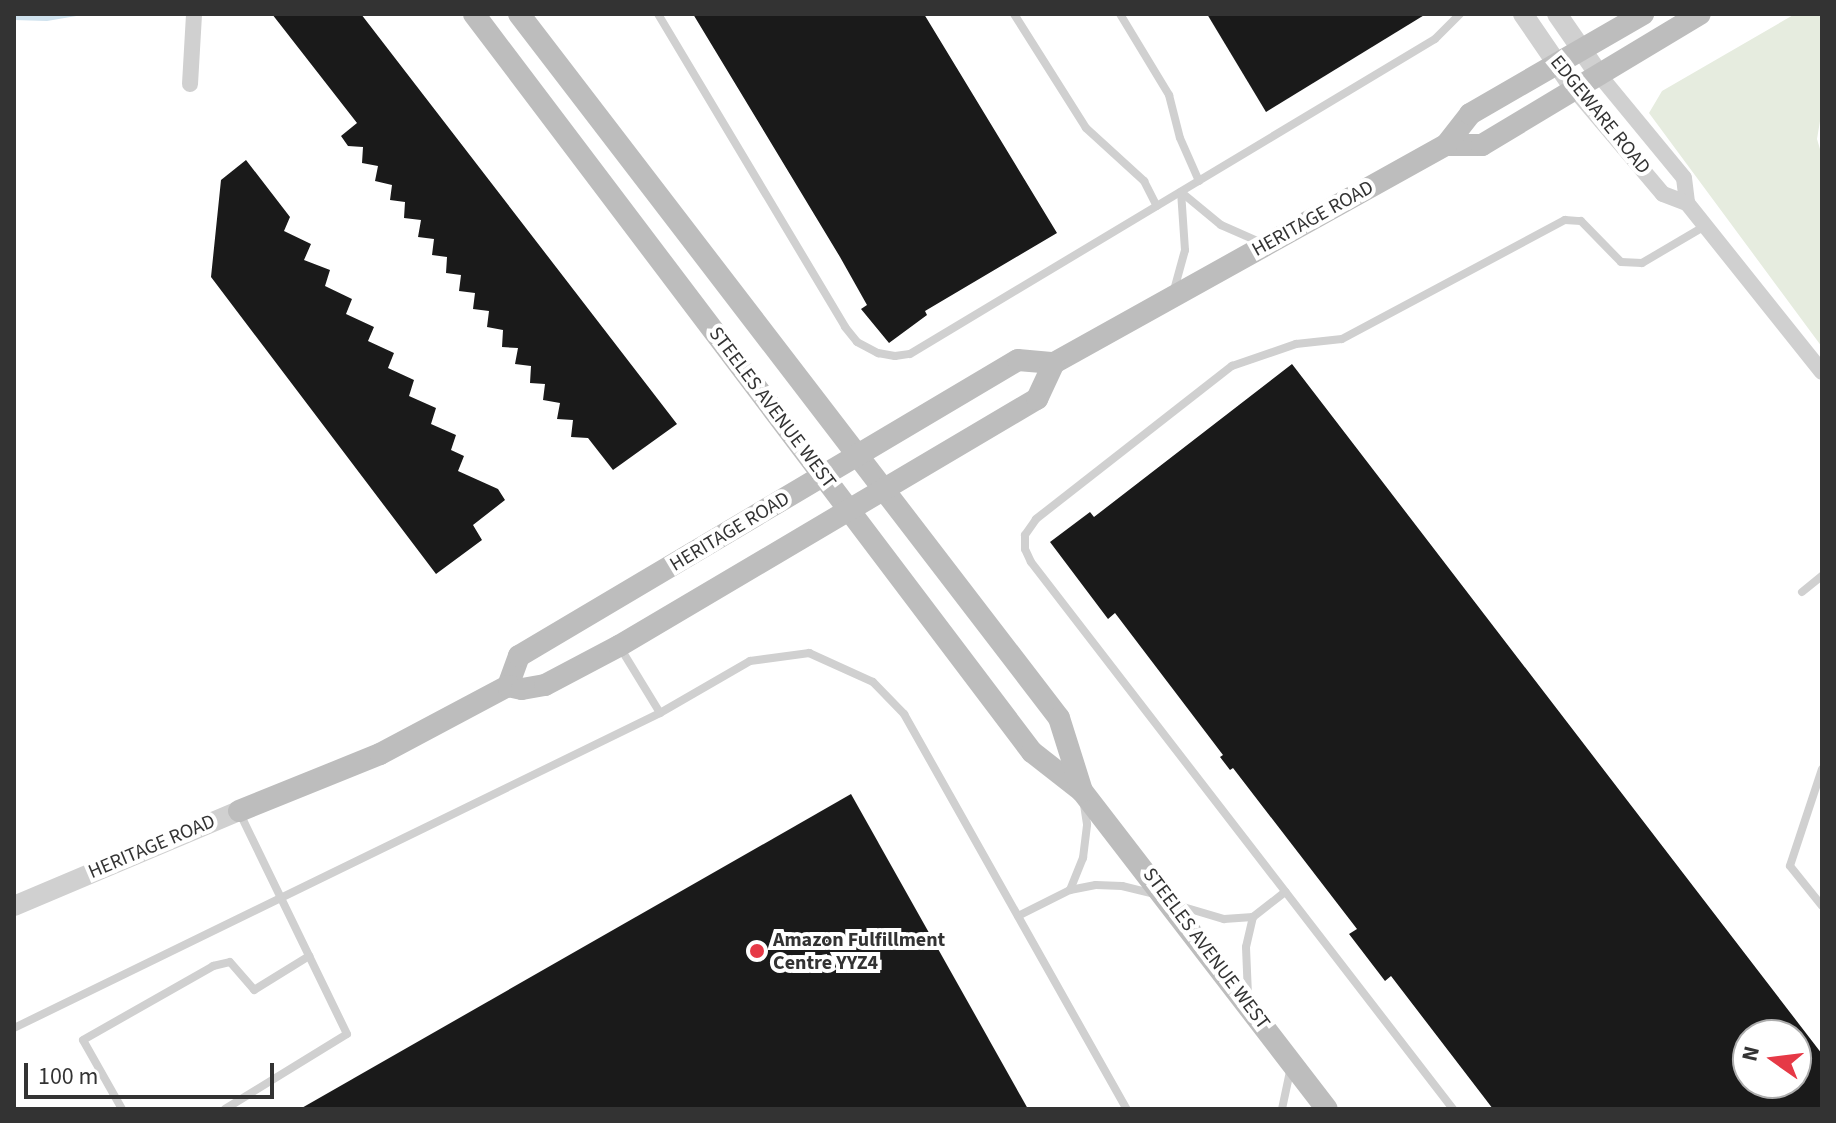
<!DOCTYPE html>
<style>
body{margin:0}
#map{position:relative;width:1836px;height:1123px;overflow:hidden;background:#fff;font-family:"Source Sans 3",sans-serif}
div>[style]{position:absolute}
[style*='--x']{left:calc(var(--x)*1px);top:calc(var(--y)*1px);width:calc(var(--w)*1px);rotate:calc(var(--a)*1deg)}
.green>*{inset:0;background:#e6ecdf}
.water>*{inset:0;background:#cfe2ee}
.building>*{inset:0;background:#1a1a1a}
.service>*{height:8px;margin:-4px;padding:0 4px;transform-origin:4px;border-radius:4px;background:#d0d0d0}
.minor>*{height:16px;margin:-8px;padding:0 8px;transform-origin:8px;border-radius:8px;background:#d0d0d0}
.tertiary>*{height:20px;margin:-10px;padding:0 10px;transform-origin:10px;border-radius:10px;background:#d0d0d0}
.secondary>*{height:22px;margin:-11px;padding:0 11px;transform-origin:11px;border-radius:11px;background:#bdbdbd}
.dots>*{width:22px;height:22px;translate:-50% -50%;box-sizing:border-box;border:4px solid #fff;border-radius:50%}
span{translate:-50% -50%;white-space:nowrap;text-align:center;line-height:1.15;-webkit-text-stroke:8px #fff;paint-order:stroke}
.street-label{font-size:20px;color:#333}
.poi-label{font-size:20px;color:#333;font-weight:700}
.left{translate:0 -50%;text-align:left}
.frame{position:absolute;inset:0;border:16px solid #333;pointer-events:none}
.north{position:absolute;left:1732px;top:1019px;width:80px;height:80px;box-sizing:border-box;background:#fff;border:2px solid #adadad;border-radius:50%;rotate:284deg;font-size:22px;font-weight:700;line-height:32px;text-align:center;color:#333}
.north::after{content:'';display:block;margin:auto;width:28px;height:36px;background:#e63946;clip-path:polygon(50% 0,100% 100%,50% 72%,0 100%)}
.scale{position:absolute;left:24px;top:1063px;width:250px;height:36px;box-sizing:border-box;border:4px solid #333;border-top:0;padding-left:10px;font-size:24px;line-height:28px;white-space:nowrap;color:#333;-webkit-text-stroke:6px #fff;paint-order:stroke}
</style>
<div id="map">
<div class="green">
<i style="clip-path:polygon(1795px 14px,1822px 14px,1822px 109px,1817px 139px,1822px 156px,1822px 347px,1649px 113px,1662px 91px)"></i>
</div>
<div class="water">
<i style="clip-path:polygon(14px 14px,88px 14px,47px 21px,14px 20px)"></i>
</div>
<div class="building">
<i style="clip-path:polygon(272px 14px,361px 14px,677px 424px,613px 470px,588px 438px,571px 437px,573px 420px,557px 419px,560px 403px,543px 400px,545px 384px,530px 383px,531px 366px,515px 364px,518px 348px,502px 347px,503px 330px,487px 327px,489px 311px,473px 309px,475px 293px,459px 291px,461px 275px,446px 273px,447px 257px,432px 255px,434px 239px,418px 237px,421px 220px,404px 218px,405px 202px,390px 200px,392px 185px,375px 181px,378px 166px,362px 163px,363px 147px,348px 146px,341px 136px,357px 123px)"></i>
<i style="clip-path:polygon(693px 14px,924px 14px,1057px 233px,925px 311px,927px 315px,889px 343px,861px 309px,867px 305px,840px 257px)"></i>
<i style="clip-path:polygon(1207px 14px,1426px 14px,1266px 112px)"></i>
<i style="clip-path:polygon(246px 160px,290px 217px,284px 231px,311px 244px,304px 260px,330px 270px,325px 286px,352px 299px,346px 314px,374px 327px,368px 341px,394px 353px,388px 368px,414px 380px,409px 396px,436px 408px,431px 424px,456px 435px,451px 450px,464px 456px,458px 471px,498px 489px,505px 500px,473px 525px,482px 540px,436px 574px,211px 277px,221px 180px)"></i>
<i style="clip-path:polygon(evenodd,1292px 364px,1822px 1054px,1822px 1109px,1493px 1109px,1391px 976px,1385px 981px,1349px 934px,1357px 929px,1233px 768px,1230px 770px,1220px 757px,1223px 755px,1115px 613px,1108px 619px,1050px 542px,1090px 512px,1094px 517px,1292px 364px,1748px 1035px,1796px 1035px,1796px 1083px,1748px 1083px,1748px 1035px)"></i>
<i style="clip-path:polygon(851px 794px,1028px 1109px,300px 1109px)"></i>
</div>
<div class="service">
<i style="--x:658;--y:14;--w:365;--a:59.1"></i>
<i style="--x:845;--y:327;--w:19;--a:51"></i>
<i style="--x:857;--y:342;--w:24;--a:28"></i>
<i style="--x:878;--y:353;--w:17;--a:10"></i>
<i style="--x:895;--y:356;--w:15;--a:-8"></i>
<i style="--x:910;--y:354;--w:612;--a:-30.96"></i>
<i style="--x:1435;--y:39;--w:35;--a:-45"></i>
<i style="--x:1014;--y:14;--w:135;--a:57.7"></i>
<i style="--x:1086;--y:128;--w:79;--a:42.4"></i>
<i style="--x:1144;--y:181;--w:28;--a:63"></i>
<i style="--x:1120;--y:14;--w:95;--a:58.8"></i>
<i style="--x:1169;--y:95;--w:44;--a:75.7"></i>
<i style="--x:1180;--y:138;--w:47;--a:66.2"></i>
<i style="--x:1181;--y:192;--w:52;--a:39.5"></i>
<i style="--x:1221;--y:225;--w:45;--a:23.7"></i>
<i style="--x:1174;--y:290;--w:41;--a:-74.6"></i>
<i style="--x:1185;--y:250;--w:58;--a:-93.9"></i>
<i style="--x:1802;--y:592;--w:26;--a:-39"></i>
<i style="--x:621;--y:649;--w:75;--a:58.6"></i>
<i style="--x:1822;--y:769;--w:102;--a:108.3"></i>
<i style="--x:1790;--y:866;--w:51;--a:51.3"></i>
<i style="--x:1070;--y:890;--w:35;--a:-68"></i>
<i style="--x:1083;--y:858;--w:34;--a:-83"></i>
<i style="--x:1087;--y:824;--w:18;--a:-99"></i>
<i style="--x:1180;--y:906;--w:46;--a:16.5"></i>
<i style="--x:1224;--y:919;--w:29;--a:-4"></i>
<i style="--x:1253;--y:917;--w:41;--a:-38"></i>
<i style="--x:1018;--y:916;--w:58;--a:-26.6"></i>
<i style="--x:1070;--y:890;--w:26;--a:-11"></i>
<i style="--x:1096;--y:885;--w:26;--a:2"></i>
<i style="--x:1122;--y:886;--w:32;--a:14"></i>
<i style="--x:1248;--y:995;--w:48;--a:-92.4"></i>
<i style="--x:1246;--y:947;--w:31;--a:-77"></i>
<i style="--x:14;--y:1028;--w:719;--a:-25.99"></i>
<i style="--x:660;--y:713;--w:104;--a:-30"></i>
<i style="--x:750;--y:661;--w:60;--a:-7.7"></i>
<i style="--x:809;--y:653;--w:70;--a:24.4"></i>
<i style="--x:873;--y:682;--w:45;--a:45.9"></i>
<i style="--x:904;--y:714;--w:454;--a:60.6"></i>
<i style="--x:122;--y:1109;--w:79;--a:-119.5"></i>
<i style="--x:83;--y:1040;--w:150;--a:-29.6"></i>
<i style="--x:213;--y:966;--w:17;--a:-13"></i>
<i style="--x:230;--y:962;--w:37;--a:49"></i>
<i style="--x:254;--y:990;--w:65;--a:-31.7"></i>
<i style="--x:225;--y:1109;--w:143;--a:-31.6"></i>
<i style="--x:347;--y:1034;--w:247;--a:-115.9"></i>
<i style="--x:1282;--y:1109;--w:40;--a:-78"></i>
<i style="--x:1453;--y:1109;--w:691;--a:-127.65"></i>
<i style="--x:1031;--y:562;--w:14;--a:-115"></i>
<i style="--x:1025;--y:549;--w:14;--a:-90"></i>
<i style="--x:1025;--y:535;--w:19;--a:-55"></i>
<i style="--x:1036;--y:519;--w:249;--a:-38"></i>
<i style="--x:1232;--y:366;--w:68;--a:-19"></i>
<i style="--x:1296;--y:344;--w:46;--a:-6.2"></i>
<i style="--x:1342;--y:339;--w:253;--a:-28.1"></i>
<i style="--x:1565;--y:220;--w:16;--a:4"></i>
<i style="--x:1581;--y:221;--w:57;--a:45.7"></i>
<i style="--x:1621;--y:262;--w:21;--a:3"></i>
<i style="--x:1642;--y:263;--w:73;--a:-30.4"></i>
</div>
<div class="minor">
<i style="--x:1600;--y:76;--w:132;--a:50.5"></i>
<i style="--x:1684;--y:178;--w:25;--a:83"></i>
<i style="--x:1687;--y:203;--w:216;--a:51.4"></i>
<i style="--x:190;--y:84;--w:70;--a:-86.7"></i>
<i style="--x:1575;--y:90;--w:136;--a:49.8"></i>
<i style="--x:1663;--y:194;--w:26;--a:21"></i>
</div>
<div class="tertiary">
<i style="--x:1523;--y:14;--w:92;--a:55.6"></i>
<i style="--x:1557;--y:14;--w:75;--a:55.3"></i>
<i style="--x:14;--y:906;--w:244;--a:-22.9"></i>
</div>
<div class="secondary">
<i style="--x:474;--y:14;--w:925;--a:52.91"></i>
<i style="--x:1032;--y:752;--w:63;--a:38"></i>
<i style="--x:1082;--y:791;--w:401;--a:52.4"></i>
<i style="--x:519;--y:14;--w:887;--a:52.51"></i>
<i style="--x:1059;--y:718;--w:77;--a:72.5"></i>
<i style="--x:1446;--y:145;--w:36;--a:0"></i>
<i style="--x:1482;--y:145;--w:254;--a:-31"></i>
<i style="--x:508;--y:686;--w:32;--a:-70"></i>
<i style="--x:519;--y:656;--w:580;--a:-30.68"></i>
<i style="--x:1018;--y:360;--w:36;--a:5"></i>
<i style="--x:1054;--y:363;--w:449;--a:-29.1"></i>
<i style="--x:1446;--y:145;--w:39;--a:-52"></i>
<i style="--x:1470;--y:114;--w:200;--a:-30"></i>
<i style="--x:239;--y:811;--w:152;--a:-22"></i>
<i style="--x:380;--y:754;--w:145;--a:-28"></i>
<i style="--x:508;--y:686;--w:14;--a:12"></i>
<i style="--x:522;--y:689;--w:23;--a:-10"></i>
<i style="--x:545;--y:685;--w:84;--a:-27.8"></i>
<i style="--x:619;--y:646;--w:486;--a:-30.6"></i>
<i style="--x:1037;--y:399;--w:40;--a:-65"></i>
</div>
<div class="dots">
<i style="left:757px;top:951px;background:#e63946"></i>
</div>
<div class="street-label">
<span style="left:1600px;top:115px;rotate:51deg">EDGEWARE ROAD</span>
<span style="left:1313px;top:219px;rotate:-29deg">HERITAGE ROAD</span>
<span style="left:772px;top:408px;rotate:53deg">STEELES AVENUE WEST</span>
<span style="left:730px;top:532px;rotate:-31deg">HERITAGE ROAD</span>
<span style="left:152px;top:847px;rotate:-23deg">HERITAGE ROAD</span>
<span style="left:1206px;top:949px;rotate:53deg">STEELES AVENUE WEST</span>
</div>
<div class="poi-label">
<span class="left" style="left:773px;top:952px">Amazon Fulfillment<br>Centre YYZ4</span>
</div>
<div class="frame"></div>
<div class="north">N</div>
<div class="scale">100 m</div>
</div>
